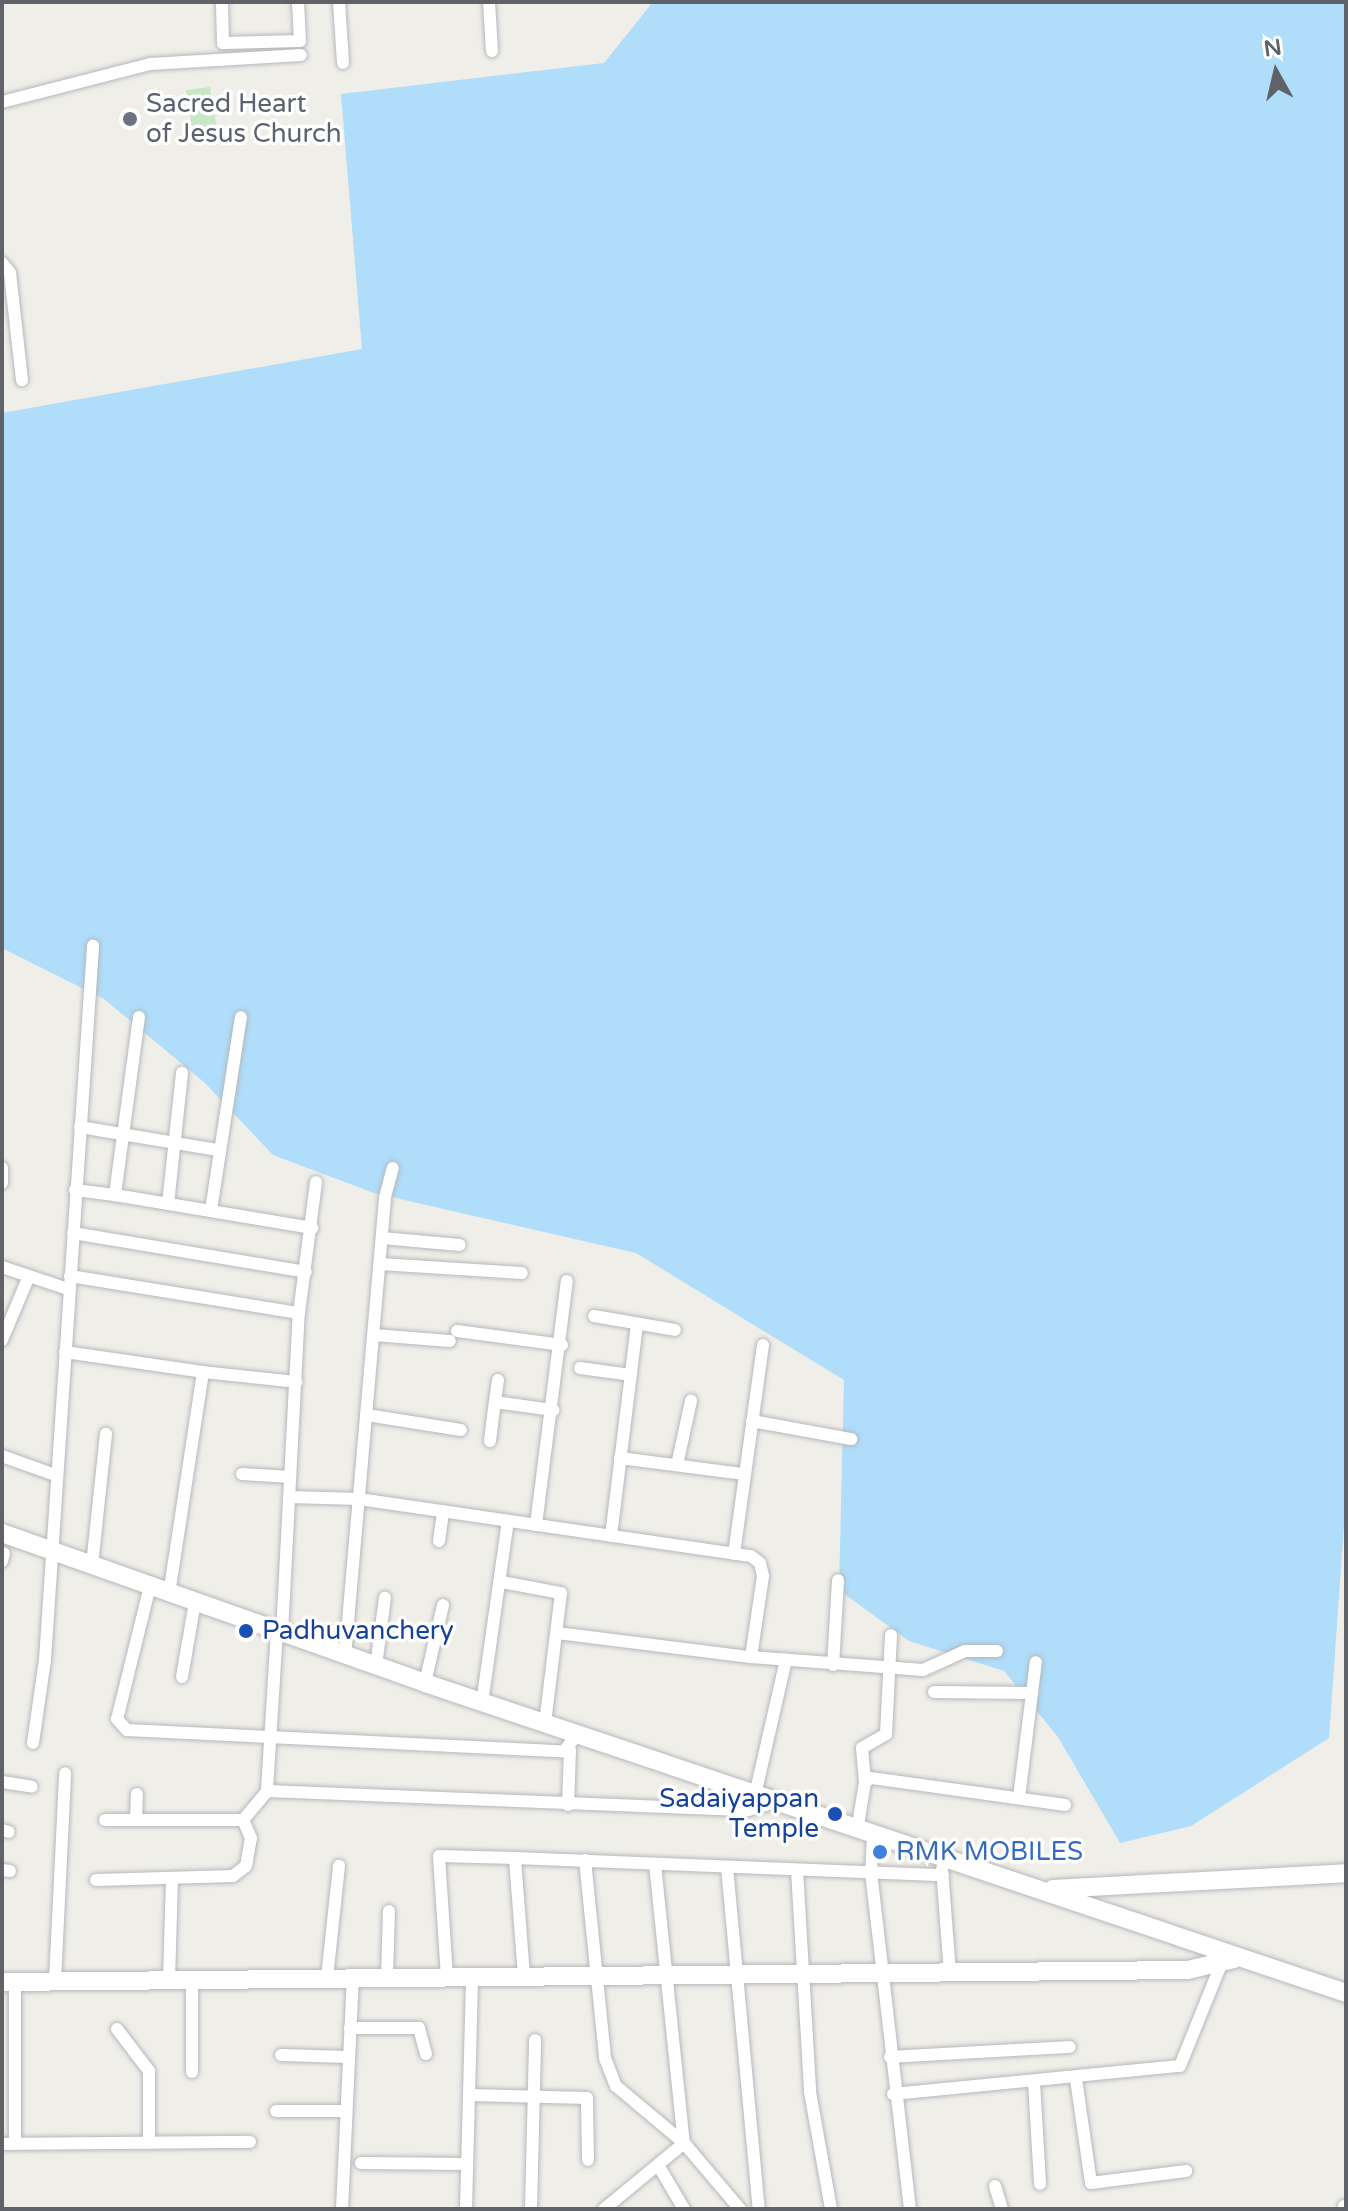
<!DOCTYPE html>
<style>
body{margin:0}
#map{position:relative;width:1348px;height:2211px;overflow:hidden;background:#f0eee8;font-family:"Varela Round",sans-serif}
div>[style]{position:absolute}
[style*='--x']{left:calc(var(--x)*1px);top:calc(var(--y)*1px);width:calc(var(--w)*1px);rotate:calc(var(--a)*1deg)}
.green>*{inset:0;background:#c9e6c7}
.water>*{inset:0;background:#afddfa}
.roads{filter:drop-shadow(0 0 2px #b5b8bc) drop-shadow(0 0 2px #b5b8bc)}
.street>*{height:12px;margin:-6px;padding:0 6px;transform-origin:6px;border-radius:6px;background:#fff}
.secondary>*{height:18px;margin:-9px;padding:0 9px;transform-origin:9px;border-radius:9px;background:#fff}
.dots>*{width:22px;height:22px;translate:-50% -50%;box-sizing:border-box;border:4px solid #fff;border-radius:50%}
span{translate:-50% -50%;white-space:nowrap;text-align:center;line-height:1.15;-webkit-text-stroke:7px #fff;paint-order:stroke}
.worship-label{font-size:26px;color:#5b616d}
.left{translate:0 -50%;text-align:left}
.transit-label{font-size:26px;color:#164399}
.right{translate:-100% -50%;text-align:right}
.shop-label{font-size:26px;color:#366cbe}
.frame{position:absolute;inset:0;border:4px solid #5f6367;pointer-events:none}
.north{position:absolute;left:1236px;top:32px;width:80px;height:80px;-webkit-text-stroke:6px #fff;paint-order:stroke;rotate:352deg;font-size:22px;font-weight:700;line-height:32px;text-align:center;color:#5f6367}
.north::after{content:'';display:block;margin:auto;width:28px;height:36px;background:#5f6367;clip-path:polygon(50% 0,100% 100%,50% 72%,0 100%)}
</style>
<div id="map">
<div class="green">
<i style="clip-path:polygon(210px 87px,217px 130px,193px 134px,186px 90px)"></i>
</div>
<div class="water">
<i style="clip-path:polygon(653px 2px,1346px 2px,1346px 1497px,1329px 1738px,1191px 1826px,1120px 1843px,1058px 1737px,1004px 1671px,909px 1641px,839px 1590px,844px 1380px,636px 1253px,374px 1193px,273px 1155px,205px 1083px,104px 999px,2px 948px,2px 413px,362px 349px,341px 94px,604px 63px)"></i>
</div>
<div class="roads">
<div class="street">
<i style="--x:222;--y:2;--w:41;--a:88.6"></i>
<i style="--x:223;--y:43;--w:77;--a:-1.5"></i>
<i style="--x:300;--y:41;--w:39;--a:-93"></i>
<i style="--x:339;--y:2;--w:61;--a:86.2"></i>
<i style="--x:489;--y:2;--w:49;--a:86.5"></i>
<i style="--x:2;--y:102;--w:153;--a:-14.4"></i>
<i style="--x:150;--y:64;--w:151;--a:-3.4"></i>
<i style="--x:2;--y:263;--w:13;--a:51"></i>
<i style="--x:10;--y:273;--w:108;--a:83.6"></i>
<i style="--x:139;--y:1017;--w:180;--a:97.7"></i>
<i style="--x:115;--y:1195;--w:200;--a:9.5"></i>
<i style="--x:80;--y:1127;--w:140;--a:9.5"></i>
<i style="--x:2;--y:1168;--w:15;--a:90"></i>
<i style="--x:75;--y:1190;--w:40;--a:7.1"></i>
<i style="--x:168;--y:1204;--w:132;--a:-83.9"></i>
<i style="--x:211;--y:1210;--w:195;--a:-81.2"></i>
<i style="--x:73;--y:1233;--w:236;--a:9.5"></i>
<i style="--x:382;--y:1238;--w:78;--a:5.1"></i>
<i style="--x:380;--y:1264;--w:142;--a:3.6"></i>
<i style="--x:2;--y:1267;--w:70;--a:18.4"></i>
<i style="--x:70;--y:1276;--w:232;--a:9.2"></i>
<i style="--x:594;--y:1316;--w:82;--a:9.8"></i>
<i style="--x:457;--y:1331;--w:106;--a:7.6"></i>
<i style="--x:374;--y:1335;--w:76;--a:4.5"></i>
<i style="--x:2;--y:1340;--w:69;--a:-67.1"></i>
<i style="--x:65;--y:1352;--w:139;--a:8.2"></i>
<i style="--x:203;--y:1372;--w:224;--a:98.7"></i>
<i style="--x:580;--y:1368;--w:51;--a:7.8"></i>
<i style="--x:203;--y:1372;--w:94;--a:6.1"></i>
<i style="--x:498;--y:1380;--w:22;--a:98"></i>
<i style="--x:495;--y:1402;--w:59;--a:7.9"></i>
<i style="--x:367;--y:1415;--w:95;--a:9.1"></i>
<i style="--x:752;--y:1421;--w:101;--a:10.3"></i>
<i style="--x:490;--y:1441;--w:39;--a:-83"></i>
<i style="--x:2;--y:1456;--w:56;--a:19.7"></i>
<i style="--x:620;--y:1458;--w:125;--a:7.4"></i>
<i style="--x:677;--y:1465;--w:66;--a:-77.7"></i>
<i style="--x:242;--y:1474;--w:48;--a:3.6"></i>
<i style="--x:289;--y:1497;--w:70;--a:1.6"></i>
<i style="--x:359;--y:1499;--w:396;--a:8.3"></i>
<i style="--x:751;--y:1556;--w:11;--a:38"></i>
<i style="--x:760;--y:1563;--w:13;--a:77"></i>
<i style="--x:763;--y:1576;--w:82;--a:98.4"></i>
<i style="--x:751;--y:1657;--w:172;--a:4.3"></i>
<i style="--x:923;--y:1670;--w:46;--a:-24.3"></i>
<i style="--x:965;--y:1651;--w:32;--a:0"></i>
<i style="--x:536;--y:1525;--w:246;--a:-82.8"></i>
<i style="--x:611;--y:1536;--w:214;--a:-83"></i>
<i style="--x:439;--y:1541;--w:30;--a:-82"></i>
<i style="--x:734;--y:1554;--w:211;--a:-82.1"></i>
<i style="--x:2;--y:1561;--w:8;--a:-76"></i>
<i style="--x:92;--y:1565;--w:132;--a:-83.9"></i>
<i style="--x:502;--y:1582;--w:60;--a:10.6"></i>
<i style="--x:561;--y:1593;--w:132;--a:97"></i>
<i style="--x:150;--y:1586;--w:137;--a:103.9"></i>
<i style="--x:117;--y:1719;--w:15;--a:48"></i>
<i style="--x:127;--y:1730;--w:438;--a:2.8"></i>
<i style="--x:564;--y:1751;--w:21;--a:-51"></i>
<i style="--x:277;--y:1631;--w:160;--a:93.6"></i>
<i style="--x:267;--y:1791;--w:481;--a:2.3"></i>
<i style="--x:748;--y:1810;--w:29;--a:-16"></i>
<i style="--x:282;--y:1633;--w:320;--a:-87"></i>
<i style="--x:299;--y:1313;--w:132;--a:-82.6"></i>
<i style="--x:557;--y:1633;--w:195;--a:7.1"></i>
<i style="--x:345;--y:1656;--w:461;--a:-85"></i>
<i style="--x:385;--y:1197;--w:30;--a:-75"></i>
<i style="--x:833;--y:1665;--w:85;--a:-86.6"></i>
<i style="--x:376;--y:1666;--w:69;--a:-82.5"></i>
<i style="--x:182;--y:1677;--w:76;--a:-80.2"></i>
<i style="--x:425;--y:1683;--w:80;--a:-77"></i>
<i style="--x:934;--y:1692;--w:98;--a:0.6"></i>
<i style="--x:1032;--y:1693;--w:106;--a:97.1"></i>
<i style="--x:1032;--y:1693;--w:31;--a:-83"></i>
<i style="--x:482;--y:1703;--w:184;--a:-81.9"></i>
<i style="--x:33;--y:1743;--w:84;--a:-81.8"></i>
<i style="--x:45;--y:1660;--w:716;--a:-86.15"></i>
<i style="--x:2;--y:1782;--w:30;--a:9"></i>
<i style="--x:865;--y:1782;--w:34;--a:-95"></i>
<i style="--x:862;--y:1748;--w:28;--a:-30"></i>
<i style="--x:886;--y:1734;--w:99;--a:-87.1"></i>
<i style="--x:755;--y:1795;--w:139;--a:-77.1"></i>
<i style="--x:568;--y:1805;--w:55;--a:-87.9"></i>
<i style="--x:136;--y:1820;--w:26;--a:-88"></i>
<i style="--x:243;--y:1820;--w:38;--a:-50"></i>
<i style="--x:2;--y:1830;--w:7;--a:16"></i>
<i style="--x:857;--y:1831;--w:50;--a:-80.7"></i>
<i style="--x:865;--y:1782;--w:7;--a:-34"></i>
<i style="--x:871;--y:1778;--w:196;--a:7.9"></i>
<i style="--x:873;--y:1836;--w:36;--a:93"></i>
<i style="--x:871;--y:1872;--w:339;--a:83.4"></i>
<i style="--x:585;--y:1860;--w:199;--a:84.2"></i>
<i style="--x:605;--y:2058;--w:30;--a:69"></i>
<i style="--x:616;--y:2086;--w:89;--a:40"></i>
<i style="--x:684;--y:2143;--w:87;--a:49.7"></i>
<i style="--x:655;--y:1864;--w:281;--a:84.1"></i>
<i style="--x:727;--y:1867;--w:343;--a:84.7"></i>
<i style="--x:942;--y:1869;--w:103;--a:85.6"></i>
<i style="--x:2;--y:1870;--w:8;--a:7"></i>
<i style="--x:797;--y:1870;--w:222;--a:86.6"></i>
<i style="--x:810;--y:2092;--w:119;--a:79.8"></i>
<i style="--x:96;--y:1880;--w:137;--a:-1.7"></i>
<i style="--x:233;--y:1876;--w:16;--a:-38"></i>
<i style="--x:246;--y:1866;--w:28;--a:-80"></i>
<i style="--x:251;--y:1838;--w:20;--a:-114"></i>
<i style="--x:243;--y:1820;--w:138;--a:180"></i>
<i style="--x:524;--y:1976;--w:118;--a:-94.4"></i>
<i style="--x:515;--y:1858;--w:428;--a:2.3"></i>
<i style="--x:387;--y:1977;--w:66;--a:-88.3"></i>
<i style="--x:447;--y:1977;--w:121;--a:-93.8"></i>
<i style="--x:439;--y:1856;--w:76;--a:1.5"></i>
<i style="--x:327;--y:1978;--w:113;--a:-83.9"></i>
<i style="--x:169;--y:1980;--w:101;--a:-88.3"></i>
<i style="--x:192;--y:1980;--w:92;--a:90"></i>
<i style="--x:55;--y:1981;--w:208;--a:-87.2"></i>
<i style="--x:15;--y:1982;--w:162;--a:90"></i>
<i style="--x:350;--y:2028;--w:69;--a:0"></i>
<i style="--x:419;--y:2028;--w:27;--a:75"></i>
<i style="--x:117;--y:2029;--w:53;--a:52.7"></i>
<i style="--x:149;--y:2071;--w:72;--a:90"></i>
<i style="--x:281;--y:2055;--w:67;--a:1.7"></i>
<i style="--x:890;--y:2057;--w:180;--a:-3.2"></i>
<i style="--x:1076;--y:2079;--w:105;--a:81.8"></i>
<i style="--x:1091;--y:2183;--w:96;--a:-7.2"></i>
<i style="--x:1034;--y:2082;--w:102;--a:86.6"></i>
<i style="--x:893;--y:2094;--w:288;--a:-5.6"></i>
<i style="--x:1180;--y:2066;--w:112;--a:-68"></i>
<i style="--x:469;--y:2095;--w:118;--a:1.5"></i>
<i style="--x:587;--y:2098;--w:62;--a:89.1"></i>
<i style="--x:276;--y:2111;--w:69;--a:0"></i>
<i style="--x:2;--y:2144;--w:248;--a:-0.5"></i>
<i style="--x:361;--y:2163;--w:106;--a:0.5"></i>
<i style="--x:658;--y:2165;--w:51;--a:59.4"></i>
<i style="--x:995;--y:2186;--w:24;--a:73"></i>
<i style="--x:1344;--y:2206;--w:2;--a:0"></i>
<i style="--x:342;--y:2209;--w:231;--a:-87.3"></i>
<i style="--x:466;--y:2209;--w:233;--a:-88.5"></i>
<i style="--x:531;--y:2209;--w:169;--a:-88.6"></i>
<i style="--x:604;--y:2209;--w:104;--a:-39.5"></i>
</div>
<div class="secondary">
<i style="--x:2;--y:1533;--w:449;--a:19.5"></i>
<i style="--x:425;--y:1683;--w:972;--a:18.6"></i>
<i style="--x:1053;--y:1889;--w:293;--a:-3.1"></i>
<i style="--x:2;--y:1982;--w:1186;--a:-0.58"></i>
<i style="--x:1188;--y:1970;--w:47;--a:-13.4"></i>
</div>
</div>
<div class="dots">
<i style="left:130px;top:119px;background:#6b7280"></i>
<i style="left:246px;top:1631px;background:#1a4fb4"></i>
<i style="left:835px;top:1814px;background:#1a4fb4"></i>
<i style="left:880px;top:1852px;background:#3f7fe0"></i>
</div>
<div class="worship-label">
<span class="left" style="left:146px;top:119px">Sacred Heart<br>of Jesus Church</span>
</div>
<div class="transit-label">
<span class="left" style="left:262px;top:1631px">Padhuvanchery</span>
<span class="right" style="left:819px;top:1814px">Sadaiyappan<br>Temple</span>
</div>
<div class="shop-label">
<span class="left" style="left:896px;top:1852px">RMK MOBILES</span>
</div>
<div class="frame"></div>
<div class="north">N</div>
</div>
